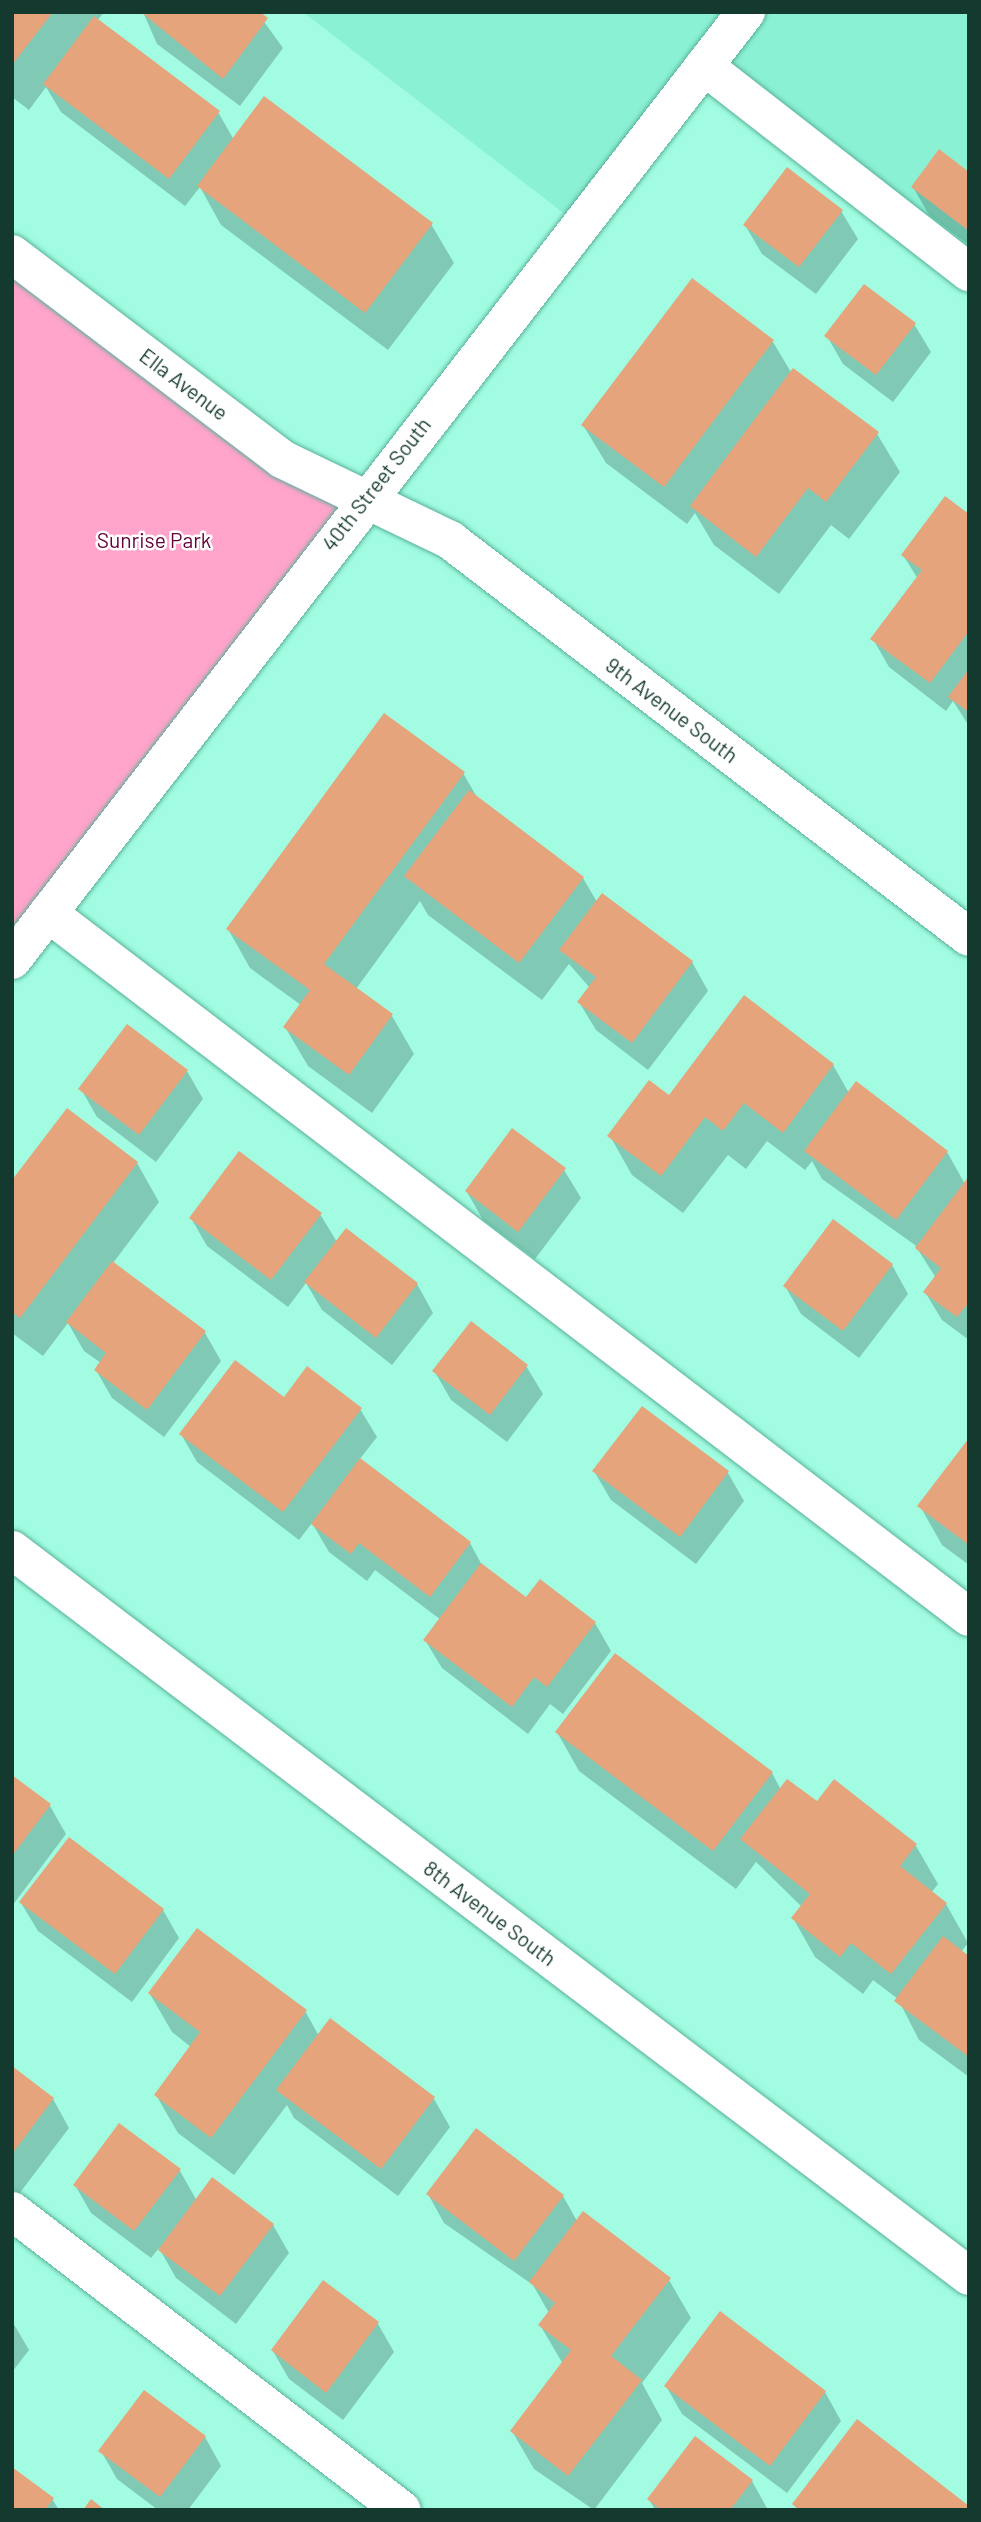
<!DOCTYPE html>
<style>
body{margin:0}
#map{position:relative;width:981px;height:2522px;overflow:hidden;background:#a1fce1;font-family:Barlow,sans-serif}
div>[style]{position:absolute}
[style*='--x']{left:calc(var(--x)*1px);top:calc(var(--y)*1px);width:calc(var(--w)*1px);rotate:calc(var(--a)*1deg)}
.built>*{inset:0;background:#8bf1d4}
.green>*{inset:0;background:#ffa4ca}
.shadow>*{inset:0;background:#0003}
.building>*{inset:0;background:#e5a47b}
.roads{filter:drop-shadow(0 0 2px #58b199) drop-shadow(0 0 2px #58b199)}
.minor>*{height:38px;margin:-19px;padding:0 19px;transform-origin:19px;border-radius:19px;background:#fff}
span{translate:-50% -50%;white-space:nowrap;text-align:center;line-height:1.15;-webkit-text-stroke:5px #fff;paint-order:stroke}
.street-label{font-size:21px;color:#143a30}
.park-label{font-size:21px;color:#64013b}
.frame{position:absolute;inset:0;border:14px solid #143a30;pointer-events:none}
</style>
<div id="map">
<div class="built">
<i style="clip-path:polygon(303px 12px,969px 12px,969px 272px,704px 67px,579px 225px)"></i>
</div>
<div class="green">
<i style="clip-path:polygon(12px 254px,365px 498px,12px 960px)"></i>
</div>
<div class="shadow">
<i style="clip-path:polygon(12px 12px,104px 12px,97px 21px,218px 112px,234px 140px,431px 224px,454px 263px,388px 350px,221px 225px,200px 187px,185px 206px,61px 112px,46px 87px,29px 110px,12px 97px)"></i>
<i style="clip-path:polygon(143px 12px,257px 12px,283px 48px,240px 106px,157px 44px)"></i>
<i style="clip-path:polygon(969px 174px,969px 245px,929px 215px,913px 187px)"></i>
<i style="clip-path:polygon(841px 211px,858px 239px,816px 294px,762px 254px,745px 225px)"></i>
<i style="clip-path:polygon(692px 281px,773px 342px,792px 374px,877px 434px,900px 472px,849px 539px,831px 525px,779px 594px,714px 545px,695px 513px,687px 524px,606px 463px,583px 425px)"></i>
<i style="clip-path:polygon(914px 324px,931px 352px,893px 402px,843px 364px,827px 336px)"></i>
<i style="clip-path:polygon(969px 516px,969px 726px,953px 701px,946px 711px,889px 667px,873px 639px,918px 579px,903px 555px)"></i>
<i style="clip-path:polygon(463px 773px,478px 799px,583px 878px,597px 902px,692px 962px,708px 991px,648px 1070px,596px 1030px,579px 1002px,590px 988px,569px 964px,542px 1000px,428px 915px,420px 901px,356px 989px,392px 1016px,414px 1054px,372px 1113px,308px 1066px,285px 1027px,301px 1005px,250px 968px,228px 929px)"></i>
<i style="clip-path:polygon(833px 1065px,849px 1093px,947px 1152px,965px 1184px,969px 1179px,969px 1340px,942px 1320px,925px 1292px,936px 1278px,915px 1245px,822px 1179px,812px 1161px,805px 1170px,767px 1141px,746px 1169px,728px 1155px,683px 1213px,632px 1175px,610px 1136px,670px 1098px)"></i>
<i style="clip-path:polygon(187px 1071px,203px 1099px,156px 1162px,97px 1117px,81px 1089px)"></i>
<i style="clip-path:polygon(137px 1163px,159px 1202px,113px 1263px,205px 1333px,221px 1361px,164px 1437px,112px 1398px,96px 1370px,101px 1363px,84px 1351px,68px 1323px,43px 1356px,12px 1333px,12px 1183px)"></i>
<i style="clip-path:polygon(564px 1170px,581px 1198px,535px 1259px,483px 1220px,467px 1192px)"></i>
<i style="clip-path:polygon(320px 1214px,337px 1242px,417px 1284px,433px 1313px,392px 1365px,322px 1310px,306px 1283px,288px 1307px,207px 1246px,191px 1218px)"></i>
<i style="clip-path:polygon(834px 1221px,892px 1265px,908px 1294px,859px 1358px,801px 1314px,785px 1286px)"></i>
<i style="clip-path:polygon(526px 1366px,543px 1394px,507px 1442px,451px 1400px,435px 1372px)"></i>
<i style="clip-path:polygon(284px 1400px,360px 1409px,377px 1437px,359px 1460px,470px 1543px,483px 1567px,527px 1599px,595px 1623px,611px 1651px,563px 1714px,550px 1704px,528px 1734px,442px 1668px,425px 1640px,441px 1620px,375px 1570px,367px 1581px,329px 1552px,312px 1523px,299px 1540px,197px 1462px,181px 1434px)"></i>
<i style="clip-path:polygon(969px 1441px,969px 1565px,942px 1545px,920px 1506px)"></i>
<i style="clip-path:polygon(594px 1471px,728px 1473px,744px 1501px,696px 1564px,611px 1500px)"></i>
<i style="clip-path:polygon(557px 1732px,772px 1773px,781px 1790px,817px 1804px,834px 1782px,916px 1846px,938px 1884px,931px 1893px,946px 1904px,968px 1943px,961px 1952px,969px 1958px,969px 2077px,919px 2040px,898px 1999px,873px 1980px,863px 1994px,815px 1957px,793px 1918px,802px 1907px,756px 1862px,736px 1889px,579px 1771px)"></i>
<i style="clip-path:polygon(12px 1777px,50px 1806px,66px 1834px,12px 1906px)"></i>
<i style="clip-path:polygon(21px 1903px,163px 1910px,179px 1938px,132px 2002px,38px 1931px)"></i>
<i style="clip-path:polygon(150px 1994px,305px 2011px,319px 2036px,434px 2099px,450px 2127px,398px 2196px,294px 2118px,287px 2105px,234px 2175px,178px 2133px,156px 2095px,191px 2047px,172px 2032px)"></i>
<i style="clip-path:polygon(12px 2069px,53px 2099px,69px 2128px,19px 2194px,12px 2189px)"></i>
<i style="clip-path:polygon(180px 2171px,197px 2201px,273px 2225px,289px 2253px,236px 2324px,176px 2278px,159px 2248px,151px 2258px,91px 2213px,75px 2185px)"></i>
<i style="clip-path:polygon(428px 2194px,563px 2196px,577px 2221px,669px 2280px,691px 2318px,642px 2383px,662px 2420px,594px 2510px,534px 2469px,512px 2431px,563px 2364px,540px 2325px,549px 2313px,533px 2285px,444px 2223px)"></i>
<i style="clip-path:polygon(324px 2283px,378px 2324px,394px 2352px,343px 2420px,289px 2379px,273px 2351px)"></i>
<i style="clip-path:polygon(720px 2313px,825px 2392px,841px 2421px,787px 2493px,682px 2414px,666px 2386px)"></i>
<i style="clip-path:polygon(12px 2321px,29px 2350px,12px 2372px)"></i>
<i style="clip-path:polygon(205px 2437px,221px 2466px,188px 2510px,158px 2510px,117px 2479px,101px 2451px)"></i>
<i style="clip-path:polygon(752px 2481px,768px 2510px,655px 2510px,649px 2499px)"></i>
<i style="clip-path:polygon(52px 2499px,59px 2510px,12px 2510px)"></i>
</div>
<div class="building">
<i style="clip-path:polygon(12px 12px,53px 12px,12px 65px)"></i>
<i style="clip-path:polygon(141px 12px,260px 12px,268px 18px,223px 79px)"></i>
<i style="clip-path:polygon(94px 16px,220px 111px,169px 179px,43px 84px)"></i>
<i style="clip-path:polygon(264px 96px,433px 223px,365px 313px,197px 186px)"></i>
<i style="clip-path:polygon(939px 149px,969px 172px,969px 231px,911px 187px)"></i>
<i style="clip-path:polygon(787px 167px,843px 210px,799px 267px,743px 225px)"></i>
<i style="clip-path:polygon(692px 278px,774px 340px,664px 487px,581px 425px)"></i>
<i style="clip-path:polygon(864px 284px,916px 323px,876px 375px,824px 336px)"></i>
<i style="clip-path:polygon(793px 368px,879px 432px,826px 502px,808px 488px,756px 557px,690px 506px)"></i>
<i style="clip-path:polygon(945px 496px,969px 514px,969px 631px,930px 683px,870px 639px,922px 570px,901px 555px)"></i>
<i style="clip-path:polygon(969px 669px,969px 712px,948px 697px)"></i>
<i style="clip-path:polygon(384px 713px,465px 772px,324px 964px,393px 1014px,349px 1075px,283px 1027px,310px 990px,226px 929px)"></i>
<i style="clip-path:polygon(469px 790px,584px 877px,519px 963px,404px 876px)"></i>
<i style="clip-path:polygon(602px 893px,693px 961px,632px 1043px,577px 1002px,596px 977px,559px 950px)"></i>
<i style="clip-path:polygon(744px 995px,834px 1064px,783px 1133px,744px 1103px,723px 1131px,705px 1117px,661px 1176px,607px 1136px,649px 1080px,669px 1095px)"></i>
<i style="clip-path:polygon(127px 1024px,188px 1070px,139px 1135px,78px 1089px)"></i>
<i style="clip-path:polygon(856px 1081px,948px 1151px,896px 1220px,804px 1151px)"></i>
<i style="clip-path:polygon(67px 1108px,138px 1162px,20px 1318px,12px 1312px,12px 1180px)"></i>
<i style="clip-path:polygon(512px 1128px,566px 1168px,518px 1232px,465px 1191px)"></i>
<i style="clip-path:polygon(239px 1151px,322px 1213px,271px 1280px,189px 1218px)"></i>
<i style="clip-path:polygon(969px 1176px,969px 1302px,957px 1317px,923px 1292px,941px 1268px,915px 1248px)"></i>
<i style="clip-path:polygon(833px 1219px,893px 1264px,843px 1331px,783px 1286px)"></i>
<i style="clip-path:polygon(346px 1228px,418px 1283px,376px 1338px,304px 1282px)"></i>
<i style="clip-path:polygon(112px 1261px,206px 1331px,147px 1410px,94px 1370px,106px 1353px,66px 1322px)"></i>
<i style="clip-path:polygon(471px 1321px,528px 1365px,490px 1415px,432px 1371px)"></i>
<i style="clip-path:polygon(235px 1360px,284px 1397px,307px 1366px,362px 1408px,283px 1512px,179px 1434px)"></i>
<i style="clip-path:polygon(642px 1406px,729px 1471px,680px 1537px,592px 1471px)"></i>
<i style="clip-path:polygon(969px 1438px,969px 1545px,917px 1506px)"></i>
<i style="clip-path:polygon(360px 1458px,471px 1542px,430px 1597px,359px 1543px,351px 1554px,311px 1524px)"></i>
<i style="clip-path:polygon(481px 1563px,526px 1597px,540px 1579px,596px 1622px,547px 1687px,534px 1677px,512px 1707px,423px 1640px)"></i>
<i style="clip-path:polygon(615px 1653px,773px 1772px,713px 1851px,555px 1732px)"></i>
<i style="clip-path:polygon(12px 1775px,51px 1804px,12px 1856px)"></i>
<i style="clip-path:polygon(787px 1779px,817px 1801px,834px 1779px,917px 1844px,900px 1866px,947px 1903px,891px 1974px,851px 1943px,840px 1957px,791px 1918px,810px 1894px,740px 1839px)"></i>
<i style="clip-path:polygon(69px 1837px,164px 1909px,115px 1974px,19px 1902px)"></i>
<i style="clip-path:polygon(197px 1928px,307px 2010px,211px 2138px,154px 2095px,200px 2032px,148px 1993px)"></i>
<i style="clip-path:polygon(943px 1936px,969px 1956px,969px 2057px,894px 2001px)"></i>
<i style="clip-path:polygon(330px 2018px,435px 2097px,381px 2169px,276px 2090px)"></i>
<i style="clip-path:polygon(12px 2066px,54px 2098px,12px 2154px)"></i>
<i style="clip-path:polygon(119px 2123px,181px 2169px,134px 2231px,73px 2185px)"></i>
<i style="clip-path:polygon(476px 2128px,564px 2195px,514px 2261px,426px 2194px)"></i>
<i style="clip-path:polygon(212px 2177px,274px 2224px,220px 2296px,158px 2250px)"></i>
<i style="clip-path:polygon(583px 2211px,671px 2278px,611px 2356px,642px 2380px,568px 2476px,510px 2431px,571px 2350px,538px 2325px,555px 2303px,529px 2282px)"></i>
<i style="clip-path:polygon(323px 2280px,379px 2322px,326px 2393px,271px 2350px)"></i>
<i style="clip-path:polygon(720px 2311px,826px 2391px,770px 2466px,664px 2386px)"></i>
<i style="clip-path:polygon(144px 2390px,206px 2436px,160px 2497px,98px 2451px)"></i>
<i style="clip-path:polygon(857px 2419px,969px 2506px,967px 2510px,799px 2510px,792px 2504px)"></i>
<i style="clip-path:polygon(695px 2436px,753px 2480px,730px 2510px,661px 2510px,647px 2499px)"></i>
<i style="clip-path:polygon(12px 2467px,54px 2498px,45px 2510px,12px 2510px)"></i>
<i style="clip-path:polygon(91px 2499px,105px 2510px,83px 2510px)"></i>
</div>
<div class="roads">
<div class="minor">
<i style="--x:704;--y:66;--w:336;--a:37.9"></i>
<i style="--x:12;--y:254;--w:339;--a:37.2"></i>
<i style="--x:282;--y:459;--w:187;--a:25.7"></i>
<i style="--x:450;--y:540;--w:653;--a:37.41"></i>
<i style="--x:48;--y:913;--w:1159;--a:37.39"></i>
<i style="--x:12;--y:960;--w:1199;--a:-52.25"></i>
<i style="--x:12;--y:1550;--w:1201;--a:37.18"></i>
<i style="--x:12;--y:2211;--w:491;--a:37.5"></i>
</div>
</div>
<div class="street-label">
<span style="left:184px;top:384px;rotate:37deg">Ella Avenue</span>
<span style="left:376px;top:484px;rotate:-52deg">40th Street South</span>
<span style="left:672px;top:710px;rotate:37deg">9th Avenue South</span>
<span style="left:490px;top:1913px;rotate:37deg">8th Avenue South</span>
</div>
<div class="park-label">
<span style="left:154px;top:540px">Sunrise Park</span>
</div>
<div class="frame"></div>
</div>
